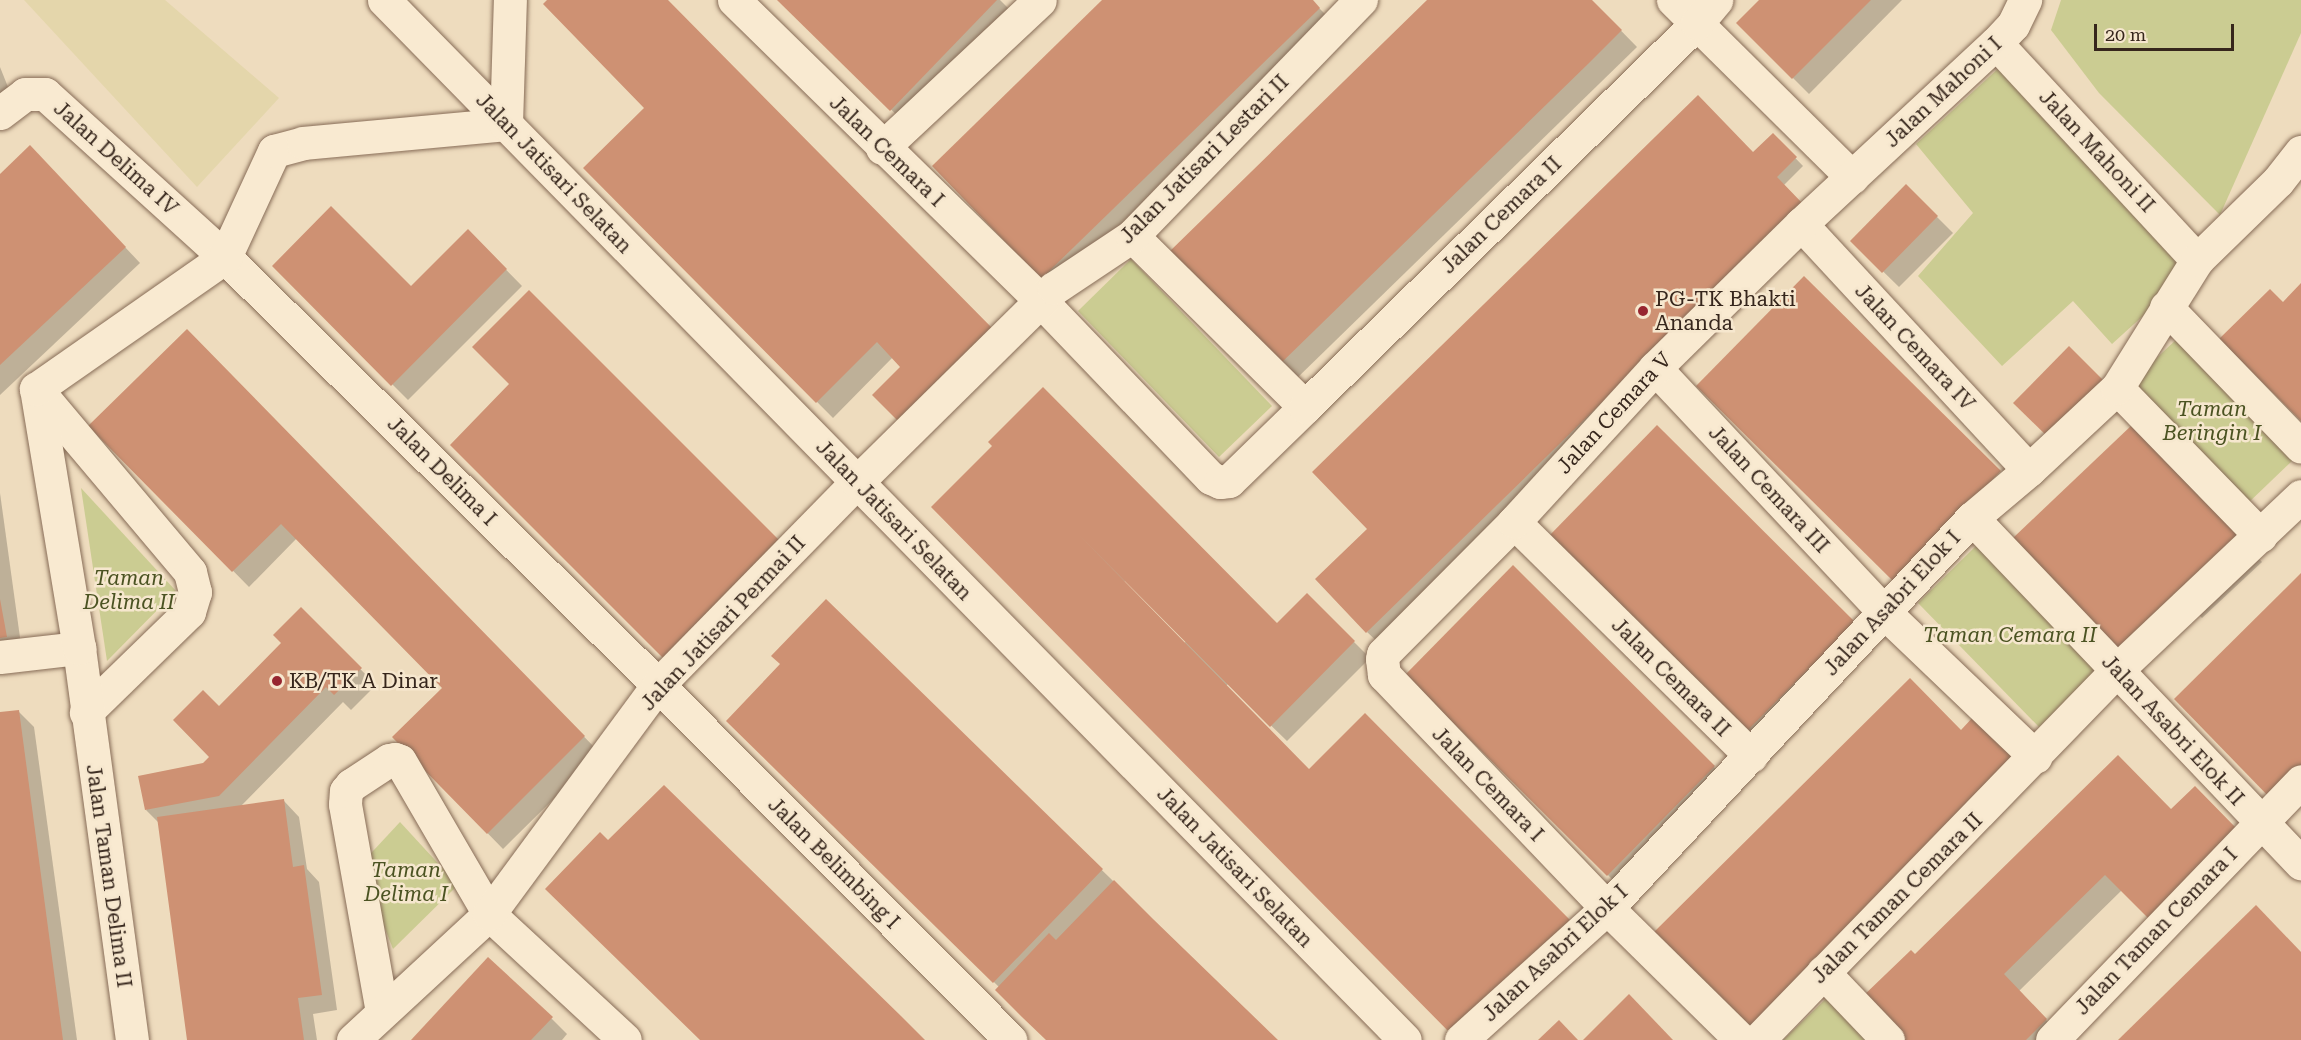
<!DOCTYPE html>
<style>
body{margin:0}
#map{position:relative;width:2301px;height:1040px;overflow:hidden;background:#eedcbe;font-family:"Roboto Serif",serif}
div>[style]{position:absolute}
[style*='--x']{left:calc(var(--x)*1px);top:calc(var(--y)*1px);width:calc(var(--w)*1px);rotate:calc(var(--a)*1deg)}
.farmland>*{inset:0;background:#e4d6ab}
.green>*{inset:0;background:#cbcc92}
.shadow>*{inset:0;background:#0003}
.building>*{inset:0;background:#ce9173}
.roads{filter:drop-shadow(0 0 2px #876c57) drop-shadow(0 0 2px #876c57)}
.street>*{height:33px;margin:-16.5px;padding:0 16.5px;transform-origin:16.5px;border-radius:16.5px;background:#f9ead1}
.dots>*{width:16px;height:16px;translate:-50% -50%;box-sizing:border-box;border:3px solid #f6e7ce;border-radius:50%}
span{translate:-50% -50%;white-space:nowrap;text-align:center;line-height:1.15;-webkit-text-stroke:5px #f6e7ce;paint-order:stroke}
.street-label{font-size:21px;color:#36261c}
.poi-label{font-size:21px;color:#36261c}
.left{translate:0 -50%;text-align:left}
.park-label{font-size:21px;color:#4b5322;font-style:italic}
.scale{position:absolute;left:2094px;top:24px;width:140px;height:27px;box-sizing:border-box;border:3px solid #36261c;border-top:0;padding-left:8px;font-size:18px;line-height:21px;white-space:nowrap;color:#36261c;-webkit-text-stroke:4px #f6e7ce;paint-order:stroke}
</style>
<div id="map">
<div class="farmland">
<i style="clip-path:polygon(24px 0,165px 0,279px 98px,197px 187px)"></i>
</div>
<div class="green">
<i style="clip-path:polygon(2061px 0,2301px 0,2301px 33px,2220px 215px,2099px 93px,2051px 30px)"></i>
<i style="clip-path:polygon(2001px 66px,2188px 275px,2112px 344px,2073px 301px,2002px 366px,1918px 276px,1973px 213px,1916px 144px)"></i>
<i style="clip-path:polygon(1131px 259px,1272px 406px,1219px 457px,1078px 311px)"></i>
<i style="clip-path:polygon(2179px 337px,2293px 460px,2245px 506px,2131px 382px)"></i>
<i style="clip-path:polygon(81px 488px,176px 591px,107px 661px)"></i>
<i style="clip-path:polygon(1980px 542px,2101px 666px,2039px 727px,1918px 603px)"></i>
<i style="clip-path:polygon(400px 822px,458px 885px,393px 949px,360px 865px)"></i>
<i style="clip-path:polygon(1835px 990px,1884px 1040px,1783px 1040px)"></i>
</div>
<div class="shadow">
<i style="clip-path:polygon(549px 0,666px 0,902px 367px,893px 357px,833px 418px,585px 168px,646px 108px)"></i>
<i style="clip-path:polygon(779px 0,1000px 0,1014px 14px,907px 125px)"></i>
<i style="clip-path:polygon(1104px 0,1311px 0,1335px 24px,1058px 294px,1042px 278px)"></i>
<i style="clip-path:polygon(1429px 0,1591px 0,1637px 47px,1294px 381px,1170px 253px)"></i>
<i style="clip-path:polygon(1761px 0,1902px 0,1809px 94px,1738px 23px)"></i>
<i style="clip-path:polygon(0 67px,12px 97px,0 101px)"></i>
<i style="clip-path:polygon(1773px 135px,1803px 166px,1784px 185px,1819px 222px,1383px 647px,1367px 632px,1753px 154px)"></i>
<i style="clip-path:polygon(46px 163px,140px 263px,0 395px,0 176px)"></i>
<i style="clip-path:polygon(1906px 186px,1953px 233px,1899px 287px,1852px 241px)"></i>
<i style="clip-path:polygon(468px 231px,522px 286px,408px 400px,274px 266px,411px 288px)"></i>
<i style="clip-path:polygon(187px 331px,600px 753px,503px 849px,394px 737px,444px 688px,297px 538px,249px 587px,91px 426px)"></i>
<i style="clip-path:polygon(2149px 442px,2262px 562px,2202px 618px,2198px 614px)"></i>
<i style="clip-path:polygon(evenodd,994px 446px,1277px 625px,1307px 595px,1370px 658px,1287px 741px,1228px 684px,1226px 686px,1481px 1040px,994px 446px,1126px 580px,1187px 641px,1184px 643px,1124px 582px,1126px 580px)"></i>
<i style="clip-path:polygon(0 493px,22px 652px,0 655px)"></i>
<i style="clip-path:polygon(1551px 536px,1869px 638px,1763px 746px)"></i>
<i style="clip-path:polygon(1513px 568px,1729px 782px,1623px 890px,1407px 675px)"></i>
<i style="clip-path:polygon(826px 601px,1276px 1040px,1048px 1040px,999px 987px,728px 721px,782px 664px)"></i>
<i style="clip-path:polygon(301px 609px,376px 685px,351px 710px,343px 702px,240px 807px,284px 801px,299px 817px,307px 869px,319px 882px,337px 1010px,313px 1014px,317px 1040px,190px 1040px,159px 823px,146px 810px,211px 757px,219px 708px,283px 644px)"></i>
<i style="clip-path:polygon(18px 711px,34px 727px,77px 1040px,0 1040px,0 714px)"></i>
<i style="clip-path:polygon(2118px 757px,2122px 890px,2019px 991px,2061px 1036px,2057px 1040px,1903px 1040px,1915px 956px)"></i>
<i style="clip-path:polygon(551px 1018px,567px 1034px,562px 1040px,413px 1040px)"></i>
</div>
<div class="building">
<i style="clip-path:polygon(547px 0,668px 0,996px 332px,902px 425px,872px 395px,900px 367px,877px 342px,816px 403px,583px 168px,644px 108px,543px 4px)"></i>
<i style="clip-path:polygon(777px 0,997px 0,890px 111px)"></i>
<i style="clip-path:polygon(1102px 0,1313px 0,1320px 8px,1041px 279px,932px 166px)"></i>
<i style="clip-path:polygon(1427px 0,1592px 0,1622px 30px,1589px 63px,1577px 50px,1589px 63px,1278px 366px,1168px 253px)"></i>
<i style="clip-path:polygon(1759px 0,1871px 0,1792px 79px,1736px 23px)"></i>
<i style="clip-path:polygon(1698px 95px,1753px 152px,1773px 133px,1797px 157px,1777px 177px,1804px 205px,1366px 633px,1315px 579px,1367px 529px,1312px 472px)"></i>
<i style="clip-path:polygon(30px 145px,126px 247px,0 365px,0 174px)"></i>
<i style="clip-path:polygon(1906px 184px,1938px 216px,1882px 273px,1850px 241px)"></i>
<i style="clip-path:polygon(331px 206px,411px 286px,468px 229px,507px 269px,391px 386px,272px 266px)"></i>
<i style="clip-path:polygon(1804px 276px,2001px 471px,1893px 581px,1696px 386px)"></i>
<i style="clip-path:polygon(2301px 283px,2301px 421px,2219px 339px,2270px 289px,2283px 302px)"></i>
<i style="clip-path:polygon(529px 290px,783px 544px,668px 663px,450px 445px,509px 384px,472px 347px)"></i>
<i style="clip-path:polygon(187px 329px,585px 736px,487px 834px,392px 737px,442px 688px,281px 524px,232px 572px,88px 426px)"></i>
<i style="clip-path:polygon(2069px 346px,2105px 382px,2050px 439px,2013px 403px)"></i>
<i style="clip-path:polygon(1043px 387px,1277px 623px,1307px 593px,1355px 641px,1270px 727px,1079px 535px,1309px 769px,1365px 713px,1570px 920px,1453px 1036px,931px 507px,992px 446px,988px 442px)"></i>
<i style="clip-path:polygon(2133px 424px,2248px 545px,2123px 655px,2013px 538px)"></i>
<i style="clip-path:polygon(1657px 425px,1855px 622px,1746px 732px,1549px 536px)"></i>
<i style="clip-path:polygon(1513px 565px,1715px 766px,1607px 876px,1405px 675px)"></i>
<i style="clip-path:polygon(2301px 573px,2301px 774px,2273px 801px,2174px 699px)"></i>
<i style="clip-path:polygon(0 599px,7px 637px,0 638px)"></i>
<i style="clip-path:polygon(826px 599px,1103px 869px,993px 983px,726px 721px,780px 664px,771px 656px)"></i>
<i style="clip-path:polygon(301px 607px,362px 668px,334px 695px,326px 687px,219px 796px,145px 810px,138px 776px,203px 763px,209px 757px,173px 720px,203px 690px,219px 706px,281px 643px,273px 635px)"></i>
<i style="clip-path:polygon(1910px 678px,1961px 730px,1974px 716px,2019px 762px,1747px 1033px,1651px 935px)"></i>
<i style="clip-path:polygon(19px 710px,63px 1040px,0 1040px,0 712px)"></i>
<i style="clip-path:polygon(2118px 755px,2171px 809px,2195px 786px,2238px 830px,2149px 919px,2105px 875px,2004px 974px,2047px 1019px,2026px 1040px,1901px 1040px,1861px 998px,1911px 950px,1915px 954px)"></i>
<i style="clip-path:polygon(664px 785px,901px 1016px,925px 1040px,700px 1040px,545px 889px,600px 832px,608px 840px)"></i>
<i style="clip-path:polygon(284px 799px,293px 867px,304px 865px,322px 995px,298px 998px,304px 1040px,187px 1040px,157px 817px)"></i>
<i style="clip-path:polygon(1114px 880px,1153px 919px,1278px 1040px,1046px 1040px,1023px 1018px,995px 990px,1049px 933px,1056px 940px)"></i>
<i style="clip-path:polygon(2256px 905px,2301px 952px,2301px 1040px,2118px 1040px)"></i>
<i style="clip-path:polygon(488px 957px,553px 1017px,531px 1040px,411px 1040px)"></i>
<i style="clip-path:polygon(1629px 994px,1673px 1040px,1583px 1040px)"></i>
<i style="clip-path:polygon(1559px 1020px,1578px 1040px,1538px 1040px)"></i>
</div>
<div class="roads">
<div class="street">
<i style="--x:384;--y:0;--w:1457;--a:45.53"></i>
<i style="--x:734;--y:0;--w:430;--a:44.4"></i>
<i style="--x:1041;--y:301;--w:245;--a:46.2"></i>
<i style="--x:1211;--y:478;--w:10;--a:24"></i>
<i style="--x:1220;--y:482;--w:9;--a:-6"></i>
<i style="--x:1229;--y:481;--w:106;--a:-44.2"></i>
<i style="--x:1305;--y:407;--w:243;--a:-135.3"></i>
<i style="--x:1673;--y:0;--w:252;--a:44.7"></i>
<i style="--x:1996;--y:43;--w:296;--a:47.2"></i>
<i style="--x:0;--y:113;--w:31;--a:-37"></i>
<i style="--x:25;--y:94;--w:20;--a:0"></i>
<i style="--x:45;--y:94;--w:243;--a:42.2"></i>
<i style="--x:225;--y:257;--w:609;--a:44.67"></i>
<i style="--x:658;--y:685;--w:500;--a:45.2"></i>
<i style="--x:882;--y:148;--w:216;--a:-43.1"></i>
<i style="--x:1801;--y:224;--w:335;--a:47.2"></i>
<i style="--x:2166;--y:307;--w:194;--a:46"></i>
<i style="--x:1655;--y:368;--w:333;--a:46.8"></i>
<i style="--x:1883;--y:611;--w:211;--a:43.7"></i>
<i style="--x:2117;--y:388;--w:206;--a:45.8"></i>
<i style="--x:36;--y:389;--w:239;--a:49.9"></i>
<i style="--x:190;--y:572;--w:21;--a:76"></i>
<i style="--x:195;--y:592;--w:21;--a:107"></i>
<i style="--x:189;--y:612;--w:144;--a:135.8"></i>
<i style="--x:1305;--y:407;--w:549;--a:-44.41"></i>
<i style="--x:1697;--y:23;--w:30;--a:-50"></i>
<i style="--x:1972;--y:518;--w:477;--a:46.4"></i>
<i style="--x:1514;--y:522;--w:333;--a:44.6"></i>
<i style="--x:0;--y:657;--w:80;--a:-6.5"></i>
<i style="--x:1823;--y:972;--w:94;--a:46.3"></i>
<i style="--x:382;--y:1012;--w:211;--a:-100.1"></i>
<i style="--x:345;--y:804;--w:13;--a:-86"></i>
<i style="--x:346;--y:791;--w:8;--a:-50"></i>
<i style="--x:351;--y:785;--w:45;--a:-33.3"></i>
<i style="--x:389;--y:760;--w:6;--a:-9"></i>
<i style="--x:395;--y:759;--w:5;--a:22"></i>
<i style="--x:400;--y:761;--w:177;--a:59.8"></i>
<i style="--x:489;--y:914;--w:185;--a:42.8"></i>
<i style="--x:132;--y:1040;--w:396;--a:-97.7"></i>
<i style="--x:79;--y:648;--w:263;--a:-99.4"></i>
<i style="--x:36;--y:389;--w:231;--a:-34.9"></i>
<i style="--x:225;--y:257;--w:117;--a:-65.2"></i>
<i style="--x:274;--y:151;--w:30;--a:-15"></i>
<i style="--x:303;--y:143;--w:204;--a:-5.3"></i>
<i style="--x:506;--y:124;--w:124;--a:-88.2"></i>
<i style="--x:353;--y:1040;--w:185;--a:-42.8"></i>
<i style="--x:489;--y:914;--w:285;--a:-53.6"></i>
<i style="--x:658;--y:685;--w:284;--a:-45.6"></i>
<i style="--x:857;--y:482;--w:276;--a:-44.6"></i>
<i style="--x:1054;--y:288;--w:94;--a:-33.7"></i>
<i style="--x:1132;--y:236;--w:329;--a:-45.9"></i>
<i style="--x:1461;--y:1040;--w:197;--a:-42.1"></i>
<i style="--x:1607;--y:908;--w:534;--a:-46.9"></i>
<i style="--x:1972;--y:518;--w:75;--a:-40.1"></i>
<i style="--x:2029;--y:470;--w:120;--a:-43"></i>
<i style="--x:2117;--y:388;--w:151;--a:-58"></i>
<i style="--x:2197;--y:260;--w:113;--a:-44.3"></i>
<i style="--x:2278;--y:181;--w:37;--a:-52"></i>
<i style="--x:1741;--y:1040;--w:188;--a:-135.4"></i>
<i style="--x:1607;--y:908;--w:323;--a:-133.7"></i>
<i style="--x:1384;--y:675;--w:16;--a:-97"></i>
<i style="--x:1382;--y:659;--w:5;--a:-79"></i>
<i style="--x:1383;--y:654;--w:186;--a:-45.2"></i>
<i style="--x:1514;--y:522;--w:209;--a:-47.5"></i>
<i style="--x:1655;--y:368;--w:205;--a:-44.6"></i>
<i style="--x:1801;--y:224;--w:266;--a:-42.9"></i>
<i style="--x:1996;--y:43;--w:25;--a:-47"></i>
<i style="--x:2013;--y:25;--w:28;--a:-64"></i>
<i style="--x:1758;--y:1040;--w:516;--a:-45.86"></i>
<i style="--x:2117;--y:670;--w:253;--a:-43.4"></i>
<i style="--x:2052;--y:1040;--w:359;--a:-46.1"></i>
</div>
</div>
<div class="dots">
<i style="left:1643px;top:311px;background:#972630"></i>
<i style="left:277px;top:681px;background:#972630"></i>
</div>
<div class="street-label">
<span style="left:1943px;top:92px;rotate:-43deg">Jalan Mahoni I</span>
<span style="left:887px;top:151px;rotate:44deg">Jalan Cemara I</span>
<span style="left:2097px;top:151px;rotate:47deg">Jalan Mahoni II</span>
<span style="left:116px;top:158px;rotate:42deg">Jalan Delima IV</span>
<span style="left:1204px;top:159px;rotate:-45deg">Jalan Jatisari Lestari II</span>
<span style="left:554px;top:173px;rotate:46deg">Jalan Jatisari Selatan</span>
<span style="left:1501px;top:215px;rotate:-44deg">Jalan Cemara II</span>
<span style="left:1915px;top:347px;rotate:47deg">Jalan Cemara IV</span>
<span style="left:1614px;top:413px;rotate:-47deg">Jalan Cemara V</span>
<span style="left:442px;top:471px;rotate:45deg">Jalan Delima I</span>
<span style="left:1769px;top:489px;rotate:47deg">Jalan Cemara III</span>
<span style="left:894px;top:520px;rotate:46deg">Jalan Jatisari Selatan</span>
<span style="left:1892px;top:603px;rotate:-47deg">Jalan Asabri Elok I</span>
<span style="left:723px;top:623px;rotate:-47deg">Jalan Jatisari Permai II</span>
<span style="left:1671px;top:677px;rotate:45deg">Jalan Cemara II</span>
<span style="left:2173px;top:730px;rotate:47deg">Jalan Asabri Elok II</span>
<span style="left:1488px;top:784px;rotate:46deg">Jalan Cemara I</span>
<span style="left:834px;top:863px;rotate:45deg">Jalan Belimbing I</span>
<span style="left:1235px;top:867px;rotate:46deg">Jalan Jatisari Selatan</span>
<span style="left:109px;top:876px;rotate:82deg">Jalan Taman Delima II</span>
<span style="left:1897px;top:898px;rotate:-45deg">Jalan Taman Cemara II</span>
<span style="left:2156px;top:931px;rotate:-46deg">Jalan Taman Cemara I</span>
<span style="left:1555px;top:953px;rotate:-43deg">Jalan Asabri Elok I</span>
</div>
<div class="poi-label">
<span class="left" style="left:1655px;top:311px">PG-TK Bhakti<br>Ananda</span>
<span class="left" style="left:289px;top:681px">KB/TK A Dinar</span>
</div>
<div class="park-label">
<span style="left:2212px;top:421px">Taman<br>Beringin I</span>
<span style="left:129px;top:590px">Taman<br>Delima II</span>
<span style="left:2010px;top:635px">Taman Cemara II</span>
<span style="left:406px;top:882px">Taman<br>Delima I</span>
</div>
<div class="scale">20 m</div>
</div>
